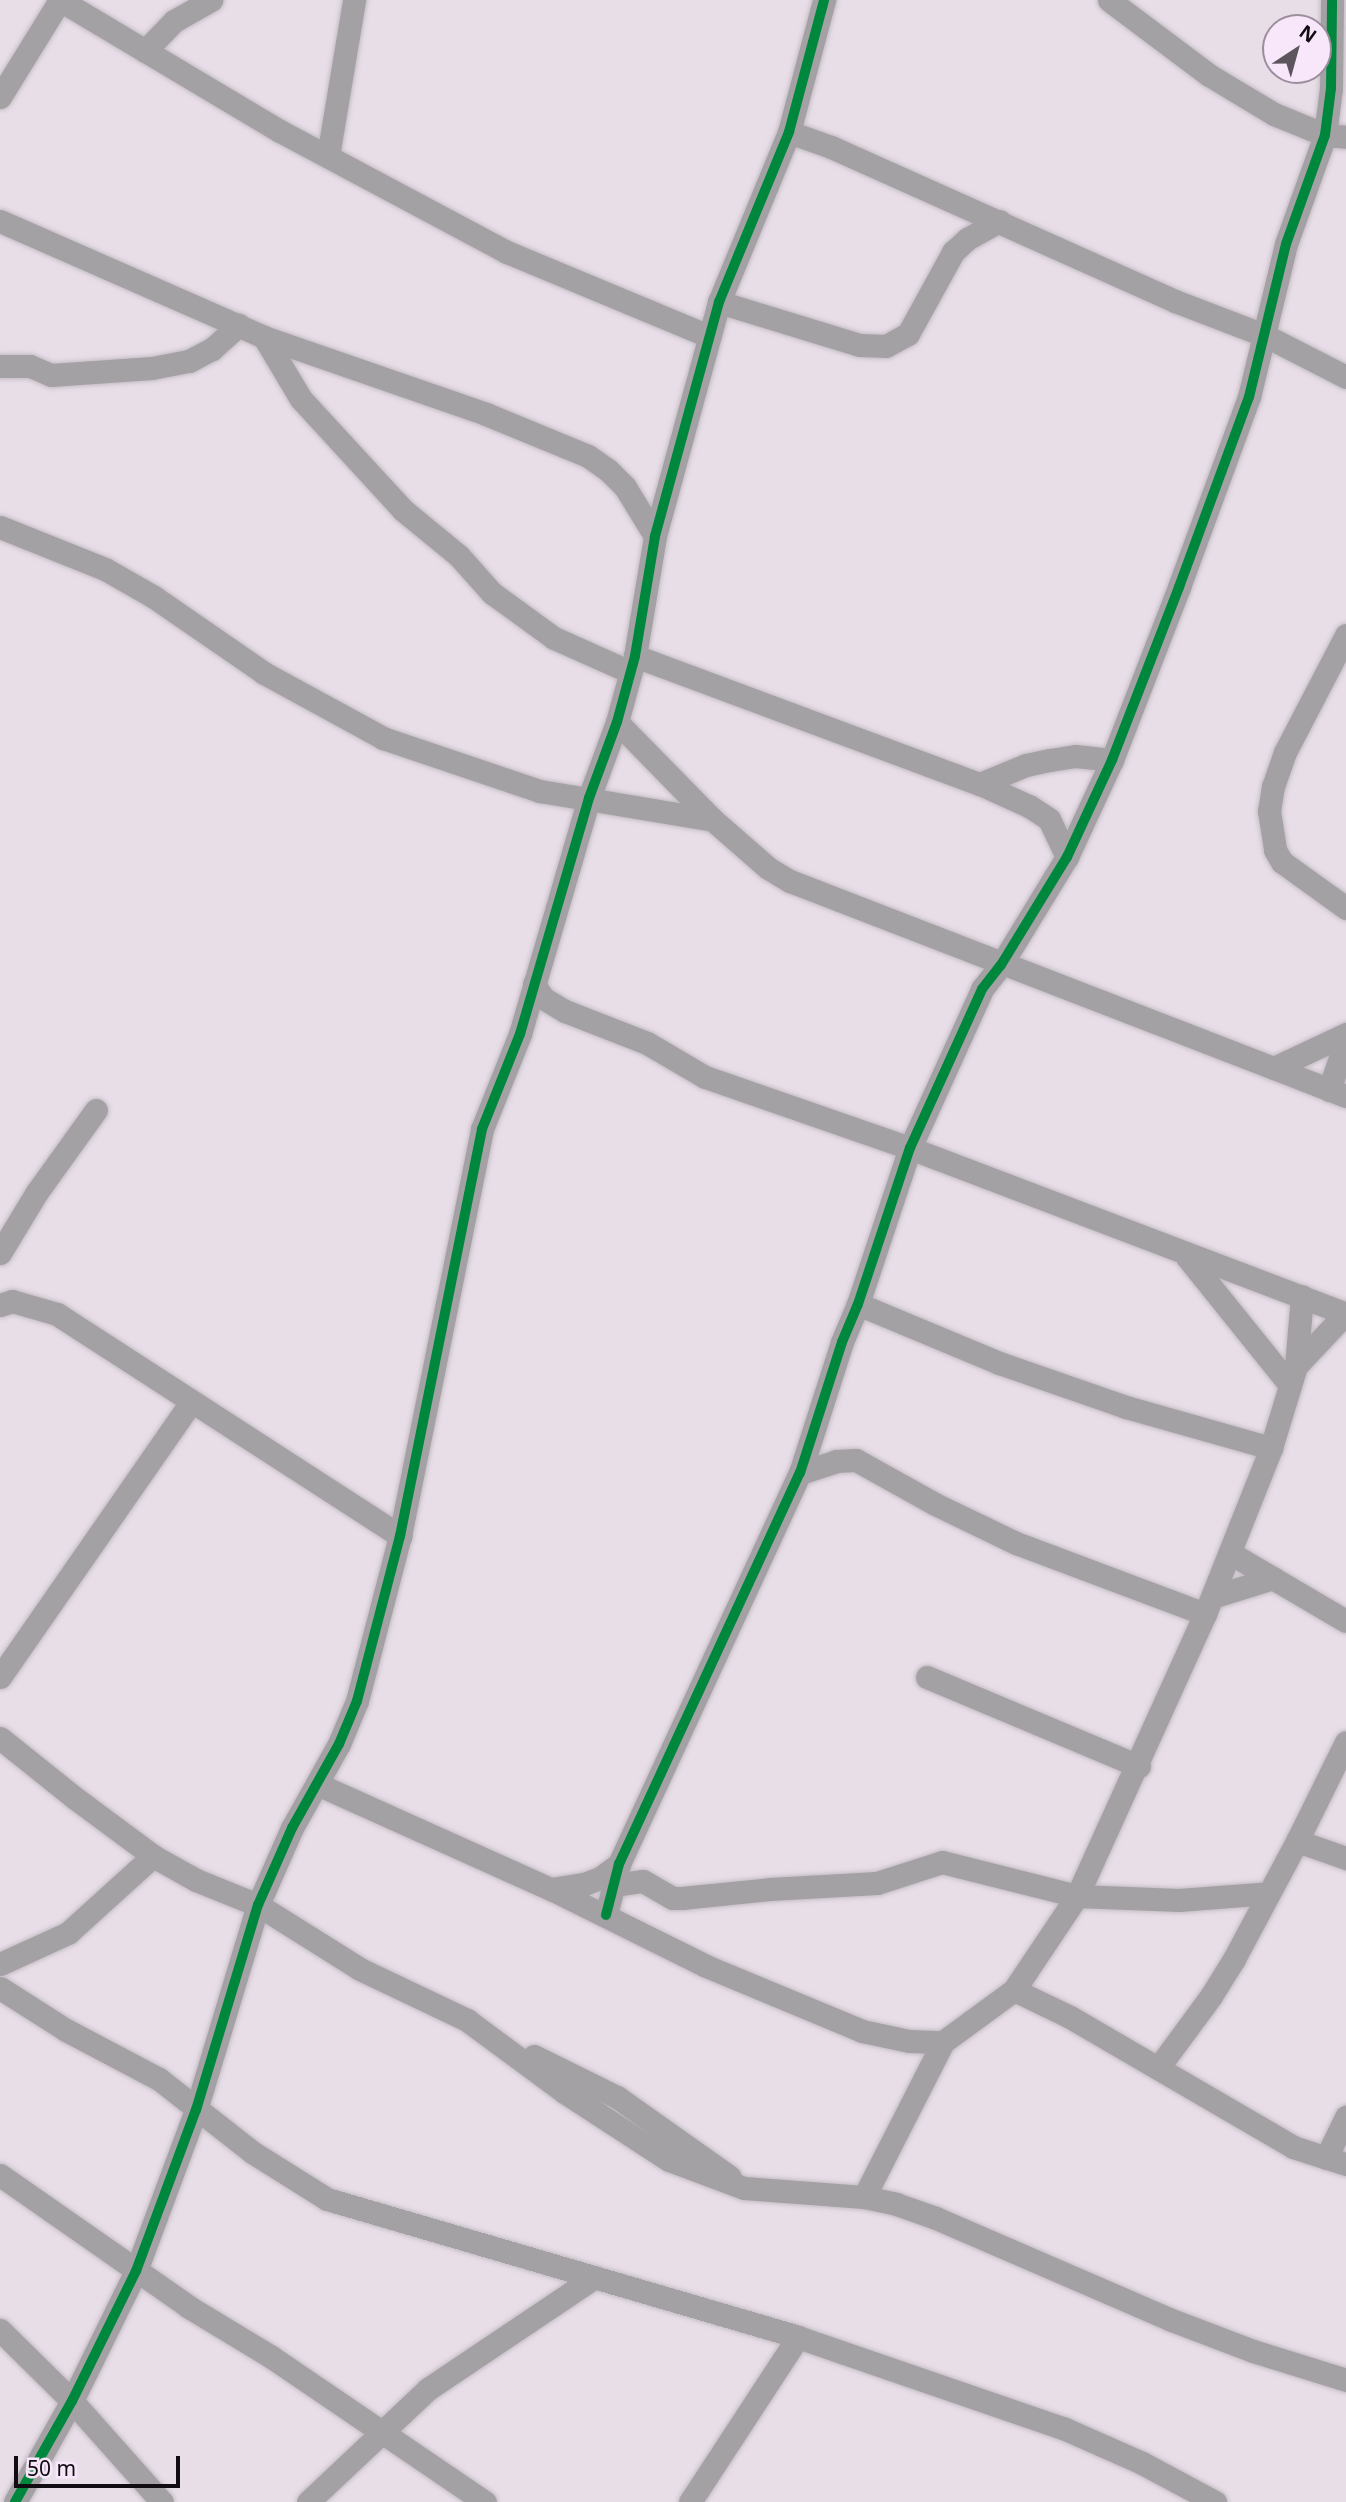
<!DOCTYPE html>
<style>
body{margin:0}
#map{position:relative;width:1346px;height:2502px;overflow:hidden;background:#e8dee8;font-family:"Noto Sans",sans-serif}
div>[style]{position:absolute}
[style*='--x']{left:calc(var(--x)*1px);top:calc(var(--y)*1px);width:calc(var(--w)*1px);rotate:calc(var(--a)*1deg)}
.roads{filter:drop-shadow(0 0 2px #c5bdc5) drop-shadow(0 0 2px #c5bdc5)}
.minor>*{height:23px;margin:-11.5px;padding:0 11.5px;transform-origin:11.5px;border-radius:11.5px;background:#a4a1a4}
.cycleway>*{height:10px;margin:-5px;padding:0 5px;transform-origin:5px;border-radius:5px;background:#00873e}
span{translate:-50% -50%;white-space:nowrap;text-align:center;line-height:1.15;-webkit-text-stroke:6px #f8e6fa;paint-order:stroke}
.north{position:absolute;left:1262px;top:14px;width:70px;height:70px;box-sizing:border-box;background:#f8e6fa;border:2px solid #9c8e9d;border-radius:50%;rotate:36deg;font-size:19px;font-weight:700;line-height:28px;text-align:center;color:#110b12}
.north::after{content:'';display:block;margin:auto;width:24px;height:32px;background:#5c555d;clip-path:polygon(50% 0,100% 100%,50% 72%,0 100%)}
.scale{position:absolute;left:14px;top:2456px;width:166px;height:32px;box-sizing:border-box;border:4px solid #110b12;border-top:0;padding-left:9px;font-size:21px;line-height:24px;white-space:nowrap;color:#110b12;-webkit-text-stroke:5px #f8e6fa;paint-order:stroke}
</style>
<div id="map">
<div class="roads">
<div class="minor">
<i style="--x:60;--y:0;--w:256;--a:30.8"></i>
<i style="--x:280;--y:131;--w:257;--a:28.1"></i>
<i style="--x:507;--y:252;--w:219;--a:22.6"></i>
<i style="--x:1109;--y:0;--w:125;--a:36.9"></i>
<i style="--x:1209;--y:75;--w:76;--a:31"></i>
<i style="--x:1274;--y:114;--w:55;--a:22.4"></i>
<i style="--x:1325;--y:135;--w:21;--a:5"></i>
<i style="--x:145;--y:51;--w:42;--a:-46"></i>
<i style="--x:174;--y:21;--w:43;--a:-29.6"></i>
<i style="--x:0;--y:97;--w:114;--a:-58.3"></i>
<i style="--x:789;--y:132;--w:45;--a:19.7"></i>
<i style="--x:831;--y:147;--w:377;--a:24.1"></i>
<i style="--x:1175;--y:301;--w:97;--a:21"></i>
<i style="--x:1266;--y:336;--w:90;--a:27.1"></i>
<i style="--x:328;--y:156;--w:158;--a:-80.5"></i>
<i style="--x:0;--y:221;--w:288;--a:23.7"></i>
<i style="--x:264;--y:337;--w:235;--a:19.1"></i>
<i style="--x:486;--y:414;--w:110;--a:22.4"></i>
<i style="--x:588;--y:456;--w:24;--a:35"></i>
<i style="--x:608;--y:470;--w:24;--a:45"></i>
<i style="--x:625;--y:487;--w:57;--a:58.5"></i>
<i style="--x:719;--y:302;--w:147;--a:17"></i>
<i style="--x:860;--y:345;--w:26;--a:2"></i>
<i style="--x:886;--y:346;--w:25;--a:-29"></i>
<i style="--x:908;--y:334;--w:94;--a:-61.2"></i>
<i style="--x:953;--y:252;--w:19;--a:-43"></i>
<i style="--x:967;--y:239;--w:37;--a:-29"></i>
<i style="--x:264;--y:337;--w:72;--a:59.2"></i>
<i style="--x:301;--y:399;--w:151;--a:47.4"></i>
<i style="--x:403;--y:510;--w:72;--a:39.4"></i>
<i style="--x:459;--y:556;--w:50;--a:48.3"></i>
<i style="--x:492;--y:593;--w:77;--a:36"></i>
<i style="--x:554;--y:638;--w:83;--a:24.1"></i>
<i style="--x:0;--y:366;--w:30;--a:0"></i>
<i style="--x:30;--y:366;--w:23;--a:23"></i>
<i style="--x:51;--y:375;--w:101;--a:-4"></i>
<i style="--x:152;--y:368;--w:38;--a:-11"></i>
<i style="--x:189;--y:361;--w:26;--a:-28"></i>
<i style="--x:212;--y:349;--w:36;--a:-42"></i>
<i style="--x:0;--y:527;--w:113;--a:21.8"></i>
<i style="--x:105;--y:569;--w:56;--a:29.7"></i>
<i style="--x:154;--y:597;--w:134;--a:34.6"></i>
<i style="--x:264;--y:673;--w:136;--a:28.6"></i>
<i style="--x:383;--y:738;--w:166;--a:18.7"></i>
<i style="--x:540;--y:791;--w:175;--a:9.5"></i>
<i style="--x:1346;--y:635;--w:132;--a:117.5"></i>
<i style="--x:1285;--y:752;--w:36;--a:109"></i>
<i style="--x:1273;--y:786;--w:25;--a:99"></i>
<i style="--x:1269;--y:811;--w:39;--a:81"></i>
<i style="--x:1275;--y:850;--w:14;--a:60"></i>
<i style="--x:1282;--y:862;--w:79;--a:35.7"></i>
<i style="--x:635;--y:656;--w:368;--a:20.4"></i>
<i style="--x:980;--y:784;--w:54;--a:24.2"></i>
<i style="--x:1029;--y:806;--w:24;--a:33"></i>
<i style="--x:1049;--y:819;--w:42;--a:64.7"></i>
<i style="--x:617;--y:722;--w:137;--a:45.6"></i>
<i style="--x:713;--y:820;--w:73;--a:41.1"></i>
<i style="--x:768;--y:868;--w:26;--a:31"></i>
<i style="--x:790;--y:881;--w:596;--a:21.14"></i>
<i style="--x:980;--y:784;--w:50;--a:-22.4"></i>
<i style="--x:1026;--y:765;--w:25;--a:-12"></i>
<i style="--x:1050;--y:760;--w:25;--a:-9"></i>
<i style="--x:1075;--y:756;--w:37;--a:6"></i>
<i style="--x:534;--y:984;--w:17;--a:57"></i>
<i style="--x:543;--y:998;--w:26;--a:31"></i>
<i style="--x:565;--y:1011;--w:88;--a:21.3"></i>
<i style="--x:647;--y:1043;--w:67;--a:30.4"></i>
<i style="--x:705;--y:1077;--w:217;--a:19.1"></i>
<i style="--x:910;--y:1148;--w:467;--a:20.8"></i>
<i style="--x:1274;--y:1068;--w:80;--a:-25.3"></i>
<i style="--x:1329;--y:1090;--w:53;--a:-71.2"></i>
<i style="--x:0;--y:1253;--w:71;--a:-58.8"></i>
<i style="--x:37;--y:1192;--w:101;--a:-54.3"></i>
<i style="--x:1187;--y:1257;--w:164;--a:51.2"></i>
<i style="--x:858;--y:1304;--w:153;--a:22.7"></i>
<i style="--x:999;--y:1363;--w:134;--a:19.1"></i>
<i style="--x:1126;--y:1407;--w:151;--a:15.8"></i>
<i style="--x:0;--y:1305;--w:13;--a:-18"></i>
<i style="--x:12;--y:1301;--w:47;--a:16.1"></i>
<i style="--x:57;--y:1314;--w:409;--a:32.9"></i>
<i style="--x:1296;--y:1366;--w:73;--a:-46.7"></i>
<i style="--x:800;--y:1473;--w:38;--a:-18"></i>
<i style="--x:836;--y:1461;--w:20;--a:-3"></i>
<i style="--x:856;--y:1460;--w:90;--a:29.1"></i>
<i style="--x:935;--y:1504;--w:90;--a:25.7"></i>
<i style="--x:1016;--y:1543;--w:202;--a:20.6"></i>
<i style="--x:1230;--y:1553;--w:134;--a:30.4"></i>
<i style="--x:1212;--y:1597;--w:64;--a:-17.3"></i>
<i style="--x:0;--y:1677;--w:335;--a:-55.2"></i>
<i style="--x:927;--y:1677;--w:230;--a:22.8"></i>
<i style="--x:0;--y:1738;--w:96;--a:38.7"></i>
<i style="--x:75;--y:1798;--w:97;--a:36.6"></i>
<i style="--x:153;--y:1856;--w:49;--a:29.2"></i>
<i style="--x:196;--y:1880;--w:67;--a:22"></i>
<i style="--x:258;--y:1905;--w:120;--a:32.1"></i>
<i style="--x:360;--y:1969;--w:119;--a:25.5"></i>
<i style="--x:467;--y:2020;--w:119;--a:36.5"></i>
<i style="--x:563;--y:2091;--w:126;--a:33.1"></i>
<i style="--x:669;--y:2160;--w:80;--a:20.5"></i>
<i style="--x:744;--y:2188;--w:120;--a:4.3"></i>
<i style="--x:864;--y:2197;--w:33;--a:12"></i>
<i style="--x:896;--y:2204;--w:42;--a:19.3"></i>
<i style="--x:936;--y:2218;--w:254;--a:23.4"></i>
<i style="--x:1169;--y:2319;--w:90;--a:20.9"></i>
<i style="--x:1253;--y:2351;--w:97;--a:17.3"></i>
<i style="--x:317;--y:1784;--w:256;--a:24.2"></i>
<i style="--x:551;--y:1889;--w:173;--a:26.4"></i>
<i style="--x:706;--y:1966;--w:169;--a:22.6"></i>
<i style="--x:862;--y:2031;--w:48;--a:12"></i>
<i style="--x:909;--y:2041;--w:34;--a:2"></i>
<i style="--x:1297;--y:1841;--w:52;--a:19.1"></i>
<i style="--x:614;--y:1885;--w:29;--a:-8"></i>
<i style="--x:643;--y:1881;--w:34;--a:30"></i>
<i style="--x:673;--y:1898;--w:9;--a:0"></i>
<i style="--x:682;--y:1898;--w:88;--a:-5.8"></i>
<i style="--x:770;--y:1889;--w:107;--a:-3.2"></i>
<i style="--x:877;--y:1883;--w:68;--a:-17.9"></i>
<i style="--x:942;--y:1862;--w:139;--a:14.1"></i>
<i style="--x:1077;--y:1896;--w:102;--a:2.2"></i>
<i style="--x:1179;--y:1900;--w:90;--a:-4.4"></i>
<i style="--x:551;--y:1889;--w:33;--a:-9"></i>
<i style="--x:584;--y:1884;--w:17;--a:-21"></i>
<i style="--x:600;--y:1878;--w:24;--a:-36"></i>
<i style="--x:606;--y:1915;--w:53;--a:-75.7"></i>
<i style="--x:619;--y:1864;--w:431;--a:-65.2"></i>
<i style="--x:800;--y:1473;--w:138;--a:-72.2"></i>
<i style="--x:842;--y:1342;--w:41;--a:-67.2"></i>
<i style="--x:858;--y:1304;--w:164;--a:-71.6"></i>
<i style="--x:910;--y:1148;--w:175;--a:-65.6"></i>
<i style="--x:982;--y:989;--w:31;--a:-52"></i>
<i style="--x:1001;--y:965;--w:127;--a:-58.6"></i>
<i style="--x:1067;--y:857;--w:107;--a:-65.1"></i>
<i style="--x:1112;--y:760;--w:186;--a:-68.8"></i>
<i style="--x:1179;--y:587;--w:202;--a:-69.8"></i>
<i style="--x:1249;--y:397;--w:157;--a:-76.4"></i>
<i style="--x:1286;--y:244;--w:116;--a:-70.3"></i>
<i style="--x:1325;--y:135;--w:47;--a:-82.7"></i>
<i style="--x:1331;--y:88;--w:88;--a:-89.3"></i>
<i style="--x:0;--y:1964;--w:75;--a:-24.5"></i>
<i style="--x:68;--y:1933;--w:115;--a:-42.2"></i>
<i style="--x:0;--y:1988;--w:78;--a:32.5"></i>
<i style="--x:66;--y:2030;--w:105;--a:27.8"></i>
<i style="--x:159;--y:2079;--w:118;--a:38.1"></i>
<i style="--x:252;--y:2152;--w:89;--a:32.1"></i>
<i style="--x:327;--y:2199;--w:491;--a:16.3"></i>
<i style="--x:798;--y:2337;--w:280;--a:19"></i>
<i style="--x:1063;--y:2428;--w:86;--a:23.9"></i>
<i style="--x:1142;--y:2463;--w:83;--a:28.1"></i>
<i style="--x:1014;--y:1990;--w:62;--a:25.7"></i>
<i style="--x:1070;--y:2017;--w:258;--a:30.2"></i>
<i style="--x:1293;--y:2147;--w:56;--a:17.8"></i>
<i style="--x:534;--y:2056;--w:93;--a:26.3"></i>
<i style="--x:617;--y:2097;--w:138;--a:35.3"></i>
<i style="--x:1158;--y:2068;--w:89;--a:-53.6"></i>
<i style="--x:1211;--y:1996;--w:44;--a:-58.1"></i>
<i style="--x:1234;--y:1959;--w:134;--a:-61.9"></i>
<i style="--x:1297;--y:1841;--w:110;--a:-63.7"></i>
<i style="--x:1326;--y:2158;--w:46;--a:-64"></i>
<i style="--x:0;--y:2175;--w:231;--a:34.9"></i>
<i style="--x:189;--y:2307;--w:95;--a:31.2"></i>
<i style="--x:270;--y:2356;--w:260;--a:34.2"></i>
<i style="--x:864;--y:2197;--w:174;--a:-63"></i>
<i style="--x:943;--y:2042;--w:88;--a:-36.2"></i>
<i style="--x:1014;--y:1990;--w:113;--a:-56.2"></i>
<i style="--x:1077;--y:1896;--w:310;--a:-65.6"></i>
<i style="--x:1205;--y:1614;--w:179;--a:-68.3"></i>
<i style="--x:1271;--y:1448;--w:86;--a:-73"></i>
<i style="--x:1296;--y:1366;--w:70;--a:-85.1"></i>
<i style="--x:0;--y:2330;--w:101;--a:44.6"></i>
<i style="--x:72;--y:2401;--w:135;--a:48.3"></i>
<i style="--x:15;--y:2502;--w:116;--a:-60.6"></i>
<i style="--x:72;--y:2401;--w:145;--a:-63.8"></i>
<i style="--x:136;--y:2271;--w:172;--a:-69.6"></i>
<i style="--x:196;--y:2110;--w:214;--a:-73.2"></i>
<i style="--x:258;--y:1905;--w:84;--a:-66.2"></i>
<i style="--x:292;--y:1828;--w:96;--a:-60.8"></i>
<i style="--x:339;--y:1744;--w:47;--a:-67.3"></i>
<i style="--x:357;--y:1701;--w:171;--a:-75.4"></i>
<i style="--x:400;--y:1536;--w:415;--a:-78.6"></i>
<i style="--x:482;--y:1129;--w:102;--a:-68.2"></i>
<i style="--x:520;--y:1034;--w:246;--a:-73.7"></i>
<i style="--x:589;--y:798;--w:81;--a:-69.8"></i>
<i style="--x:617;--y:722;--w:68;--a:-74.7"></i>
<i style="--x:635;--y:656;--w:122;--a:-80.5"></i>
<i style="--x:655;--y:536;--w:243;--a:-74.7"></i>
<i style="--x:719;--y:302;--w:184;--a:-67.6"></i>
<i style="--x:789;--y:132;--w:137;--a:-75.1"></i>
<i style="--x:308;--y:2502;--w:165;--a:-43.3"></i>
<i style="--x:428;--y:2389;--w:199;--a:-33.9"></i>
<i style="--x:690;--y:2502;--w:197;--a:-56.8"></i>
</div>
</div>
<div class="cycleway">
<i style="--x:606;--y:1915;--w:53;--a:-75.7"></i>
<i style="--x:619;--y:1864;--w:431;--a:-65.2"></i>
<i style="--x:800;--y:1473;--w:138;--a:-72.2"></i>
<i style="--x:842;--y:1342;--w:41;--a:-67.2"></i>
<i style="--x:858;--y:1304;--w:164;--a:-71.6"></i>
<i style="--x:910;--y:1148;--w:175;--a:-65.6"></i>
<i style="--x:982;--y:989;--w:31;--a:-52"></i>
<i style="--x:1001;--y:965;--w:127;--a:-58.6"></i>
<i style="--x:1067;--y:857;--w:107;--a:-65.1"></i>
<i style="--x:1112;--y:760;--w:186;--a:-68.8"></i>
<i style="--x:1179;--y:587;--w:202;--a:-69.8"></i>
<i style="--x:1249;--y:397;--w:157;--a:-76.4"></i>
<i style="--x:1286;--y:244;--w:116;--a:-70.3"></i>
<i style="--x:1325;--y:135;--w:47;--a:-82.7"></i>
<i style="--x:1331;--y:88;--w:88;--a:-89.3"></i>
<i style="--x:15;--y:2502;--w:116;--a:-60.6"></i>
<i style="--x:72;--y:2401;--w:145;--a:-63.8"></i>
<i style="--x:136;--y:2271;--w:172;--a:-69.6"></i>
<i style="--x:196;--y:2110;--w:214;--a:-73.2"></i>
<i style="--x:258;--y:1905;--w:84;--a:-66.2"></i>
<i style="--x:292;--y:1828;--w:96;--a:-60.8"></i>
<i style="--x:339;--y:1744;--w:47;--a:-67.3"></i>
<i style="--x:357;--y:1701;--w:171;--a:-75.4"></i>
<i style="--x:400;--y:1536;--w:415;--a:-78.6"></i>
<i style="--x:482;--y:1129;--w:102;--a:-68.2"></i>
<i style="--x:520;--y:1034;--w:246;--a:-73.7"></i>
<i style="--x:589;--y:798;--w:81;--a:-69.8"></i>
<i style="--x:617;--y:722;--w:68;--a:-74.7"></i>
<i style="--x:635;--y:656;--w:122;--a:-80.5"></i>
<i style="--x:655;--y:536;--w:243;--a:-74.7"></i>
<i style="--x:719;--y:302;--w:184;--a:-67.6"></i>
<i style="--x:789;--y:132;--w:137;--a:-75.1"></i>
</div>
<div class="north">N</div>
<div class="scale">50 m</div>
</div>
